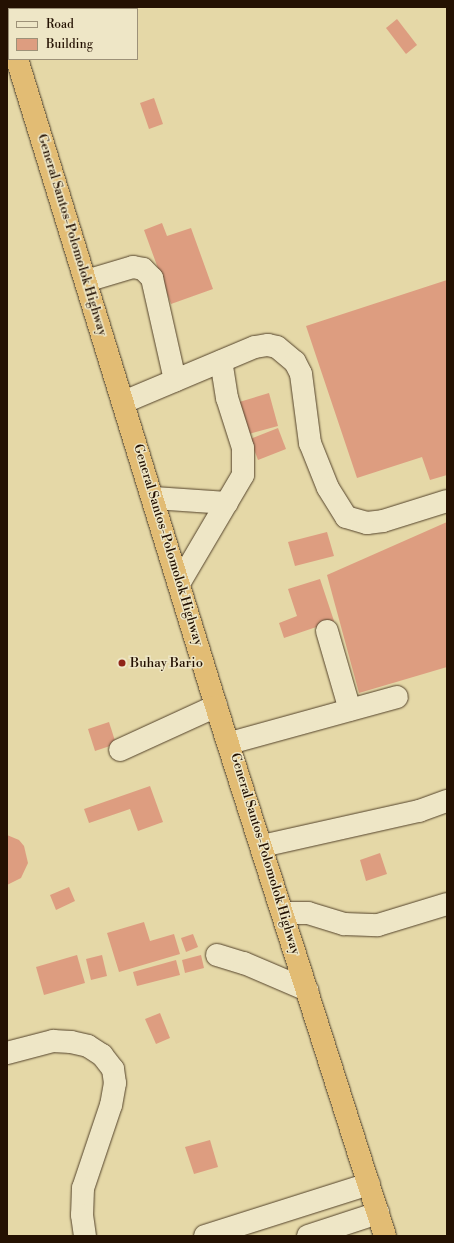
<!DOCTYPE html>
<style>
body{margin:0}
#map{position:relative;width:454px;height:1243px;overflow:hidden;background:#e5d8a7;font-family:"Libre Bodoni",serif}
div>[style]{position:absolute}
[style*='--x']{left:calc(var(--x)*1px);top:calc(var(--y)*1px);width:calc(var(--w)*1px);rotate:calc(var(--a)*1deg)}
.building>*{inset:0;background:#dd9d80}
.roads{filter:drop-shadow(0 0 1px #54432b) drop-shadow(0 0 1px #54432b)}
.minor>*{height:22px;margin:-11px;padding:0 11px;transform-origin:11px;border-radius:11px;background:#eee6c6}
.highway>*{height:22px;margin:-11px;padding:0 11px;transform-origin:11px;border-radius:11px;background:#e2bc74}
.dots>*{width:11px;height:11px;translate:-50% -50%;box-sizing:border-box;border:2px solid #eee6c6;border-radius:50%}
span{translate:-50% -50%;white-space:nowrap;text-align:center;line-height:1.15;-webkit-text-stroke:3px #eee6c6;paint-order:stroke}
.street-label{font-size:13px;color:#241102}
.poi-label{font-size:13px;color:#241102}
.left{translate:0 -50%;text-align:left}
.frame{position:absolute;inset:0;border:8px solid #241102;pointer-events:none}
.legend{position:absolute;left:8px;top:8px;width:130px;height:52px;box-sizing:border-box;background:#eee6c6;border:1px solid #9d9178;margin:0;padding:5px 7px;list-style:none;font-size:12px;color:#241102}
.legend li{display:flex;align-items:center;gap:8px;height:20px}
.legend b{width:20px;border:1px solid #9d9178}
</style>
<div id="map">
<div class="building">
<i style="clip-path:polygon(397px 19px,417px 45px,406px 54px,386px 28px)"></i>
<i style="clip-path:polygon(154px 98px,163px 124px,149px 129px,140px 103px)"></i>
<i style="clip-path:polygon(162px 223px,167px 236px,191px 228px,213px 289px,171px 304px,144px 230px)"></i>
<i style="clip-path:polygon(447px 280px,447px 475px,430px 480px,422px 457px,357px 478px,306px 326px)"></i>
<i style="clip-path:polygon(269px 393px,278px 426px,245px 435px,236px 403px)"></i>
<i style="clip-path:polygon(278px 428px,286px 449px,258px 460px,250px 439px)"></i>
<i style="clip-path:polygon(447px 522px,447px 667px,359px 693px,327px 575px)"></i>
<i style="clip-path:polygon(327px 532px,334px 556px,295px 566px,288px 542px)"></i>
<i style="clip-path:polygon(320px 579px,334px 621px,284px 638px,279px 623px,297px 616px,288px 589px)"></i>
<i style="clip-path:polygon(109px 722px,116px 744px,95px 751px,88px 729px)"></i>
<i style="clip-path:polygon(150px 786px,163px 822px,138px 831px,130px 809px,89px 823px,84px 809px)"></i>
<i style="clip-path:polygon(7px 835px,19px 840px,24px 846px,28px 863px,21px 878px,7px 885px)"></i>
<i style="clip-path:polygon(380px 853px,387px 874px,366px 881px,360px 860px)"></i>
<i style="clip-path:polygon(69px 887px,75px 901px,56px 910px,50px 895px)"></i>
<i style="clip-path:polygon(144px 922px,150px 941px,174px 934px,180px 954px,119px 972px,107px 933px)"></i>
<i style="clip-path:polygon(193px 934px,198px 947px,186px 952px,181px 938px)"></i>
<i style="clip-path:polygon(77px 955px,85px 983px,44px 995px,36px 967px)"></i>
<i style="clip-path:polygon(102px 955px,107px 976px,91px 980px,86px 959px)"></i>
<i style="clip-path:polygon(201px 955px,204px 968px,185px 973px,182px 960px)"></i>
<i style="clip-path:polygon(176px 960px,180px 975px,137px 986px,133px 972px)"></i>
<i style="clip-path:polygon(160px 1013px,170px 1038px,156px 1044px,145px 1019px)"></i>
<i style="clip-path:polygon(210px 1140px,218px 1167px,194px 1174px,185px 1147px)"></i>
</div>
<div class="roads">
<div class="minor">
<i style="--x:86;--y:281;--w:49;--a:-16.6"></i>
<i style="--x:133;--y:267;--w:10;--a:11"></i>
<i style="--x:143;--y:269;--w:13;--a:45"></i>
<i style="--x:152;--y:278;--w:105;--a:77.3"></i>
<i style="--x:124;--y:402;--w:142;--a:-22.8"></i>
<i style="--x:255;--y:347;--w:13;--a:-9"></i>
<i style="--x:268;--y:345;--w:9;--a:13"></i>
<i style="--x:277;--y:347;--w:23;--a:40"></i>
<i style="--x:295;--y:362;--w:13;--a:63"></i>
<i style="--x:301;--y:374;--w:70;--a:82.6"></i>
<i style="--x:310;--y:443;--w:48;--a:68.2"></i>
<i style="--x:328;--y:488;--w:34;--a:58"></i>
<i style="--x:346;--y:517;--w:22;--a:16"></i>
<i style="--x:367;--y:523;--w:16;--a:-7"></i>
<i style="--x:383;--y:521;--w:67;--a:-17.4"></i>
<i style="--x:154;--y:498;--w:73;--a:3.9"></i>
<i style="--x:180;--y:582;--w:124;--a:-59.5"></i>
<i style="--x:243;--y:475;--w:27;--a:-90"></i>
<i style="--x:243;--y:448;--w:52;--a:-107.7"></i>
<i style="--x:227;--y:398;--w:37;--a:-99"></i>
<i style="--x:327;--y:631;--w:82;--a:73.8"></i>
<i style="--x:230;--y:743;--w:173;--a:-15.4"></i>
<i style="--x:120;--y:750;--w:106;--a:-24.6"></i>
<i style="--x:262;--y:846;--w:161;--a:-12.6"></i>
<i style="--x:419;--y:811;--w:30;--a:-20"></i>
<i style="--x:283;--y:913;--w:25;--a:0"></i>
<i style="--x:308;--y:913;--w:38;--a:17"></i>
<i style="--x:344;--y:924;--w:34;--a:2"></i>
<i style="--x:378;--y:925;--w:72;--a:-16.9"></i>
<i style="--x:217;--y:955;--w:28;--a:17"></i>
<i style="--x:244;--y:963;--w:69;--a:23.2"></i>
<i style="--x:7;--y:1053;--w:48;--a:-14.6"></i>
<i style="--x:53;--y:1041;--w:18;--a:3"></i>
<i style="--x:71;--y:1042;--w:17;--a:13"></i>
<i style="--x:88;--y:1046;--w:17;--a:33"></i>
<i style="--x:102;--y:1055;--w:18;--a:52"></i>
<i style="--x:113;--y:1069;--w:14;--a:82"></i>
<i style="--x:115;--y:1083;--w:22;--a:100"></i>
<i style="--x:111;--y:1105;--w:88;--a:108.6"></i>
<i style="--x:83;--y:1188;--w:27;--a:92"></i>
<i style="--x:82;--y:1215;--w:21;--a:82"></i>
<i style="--x:205;--y:1236;--w:172;--a:-17.6"></i>
<i style="--x:308;--y:1236;--w:74;--a:-18.2"></i>
</div>
<div class="highway">
<i style="--x:7;--y:28;--w:6;--a:72"></i>
<i style="--x:17;--y:59;--w:677;--a:72.9"></i>
<i style="--x:216;--y:706;--w:556;--a:72.31"></i>
</div>
</div>
<div class="dots">
<i style="left:122px;top:663px;background:#8f2418"></i>
</div>
<div class="street-label">
<span style="left:72px;top:235px;rotate:73deg">General Santos-Polomolok Highway</span>
<span style="left:168px;top:545px;rotate:73deg">General Santos-Polomolok Highway</span>
<span style="left:265px;top:854px;rotate:73deg">General Santos-Polomolok Highway</span>
</div>
<div class="poi-label">
<span class="left" style="left:130px;top:663px">Buhay Bario</span>
</div>
<div class="frame"></div>
<ul class="legend">
<li><b style="height:5px;background:#eee6c6"></b>Road</li>
<li><b style="height:11px;background:#dd9d80"></b>Building</li>
</ul>
</div>
